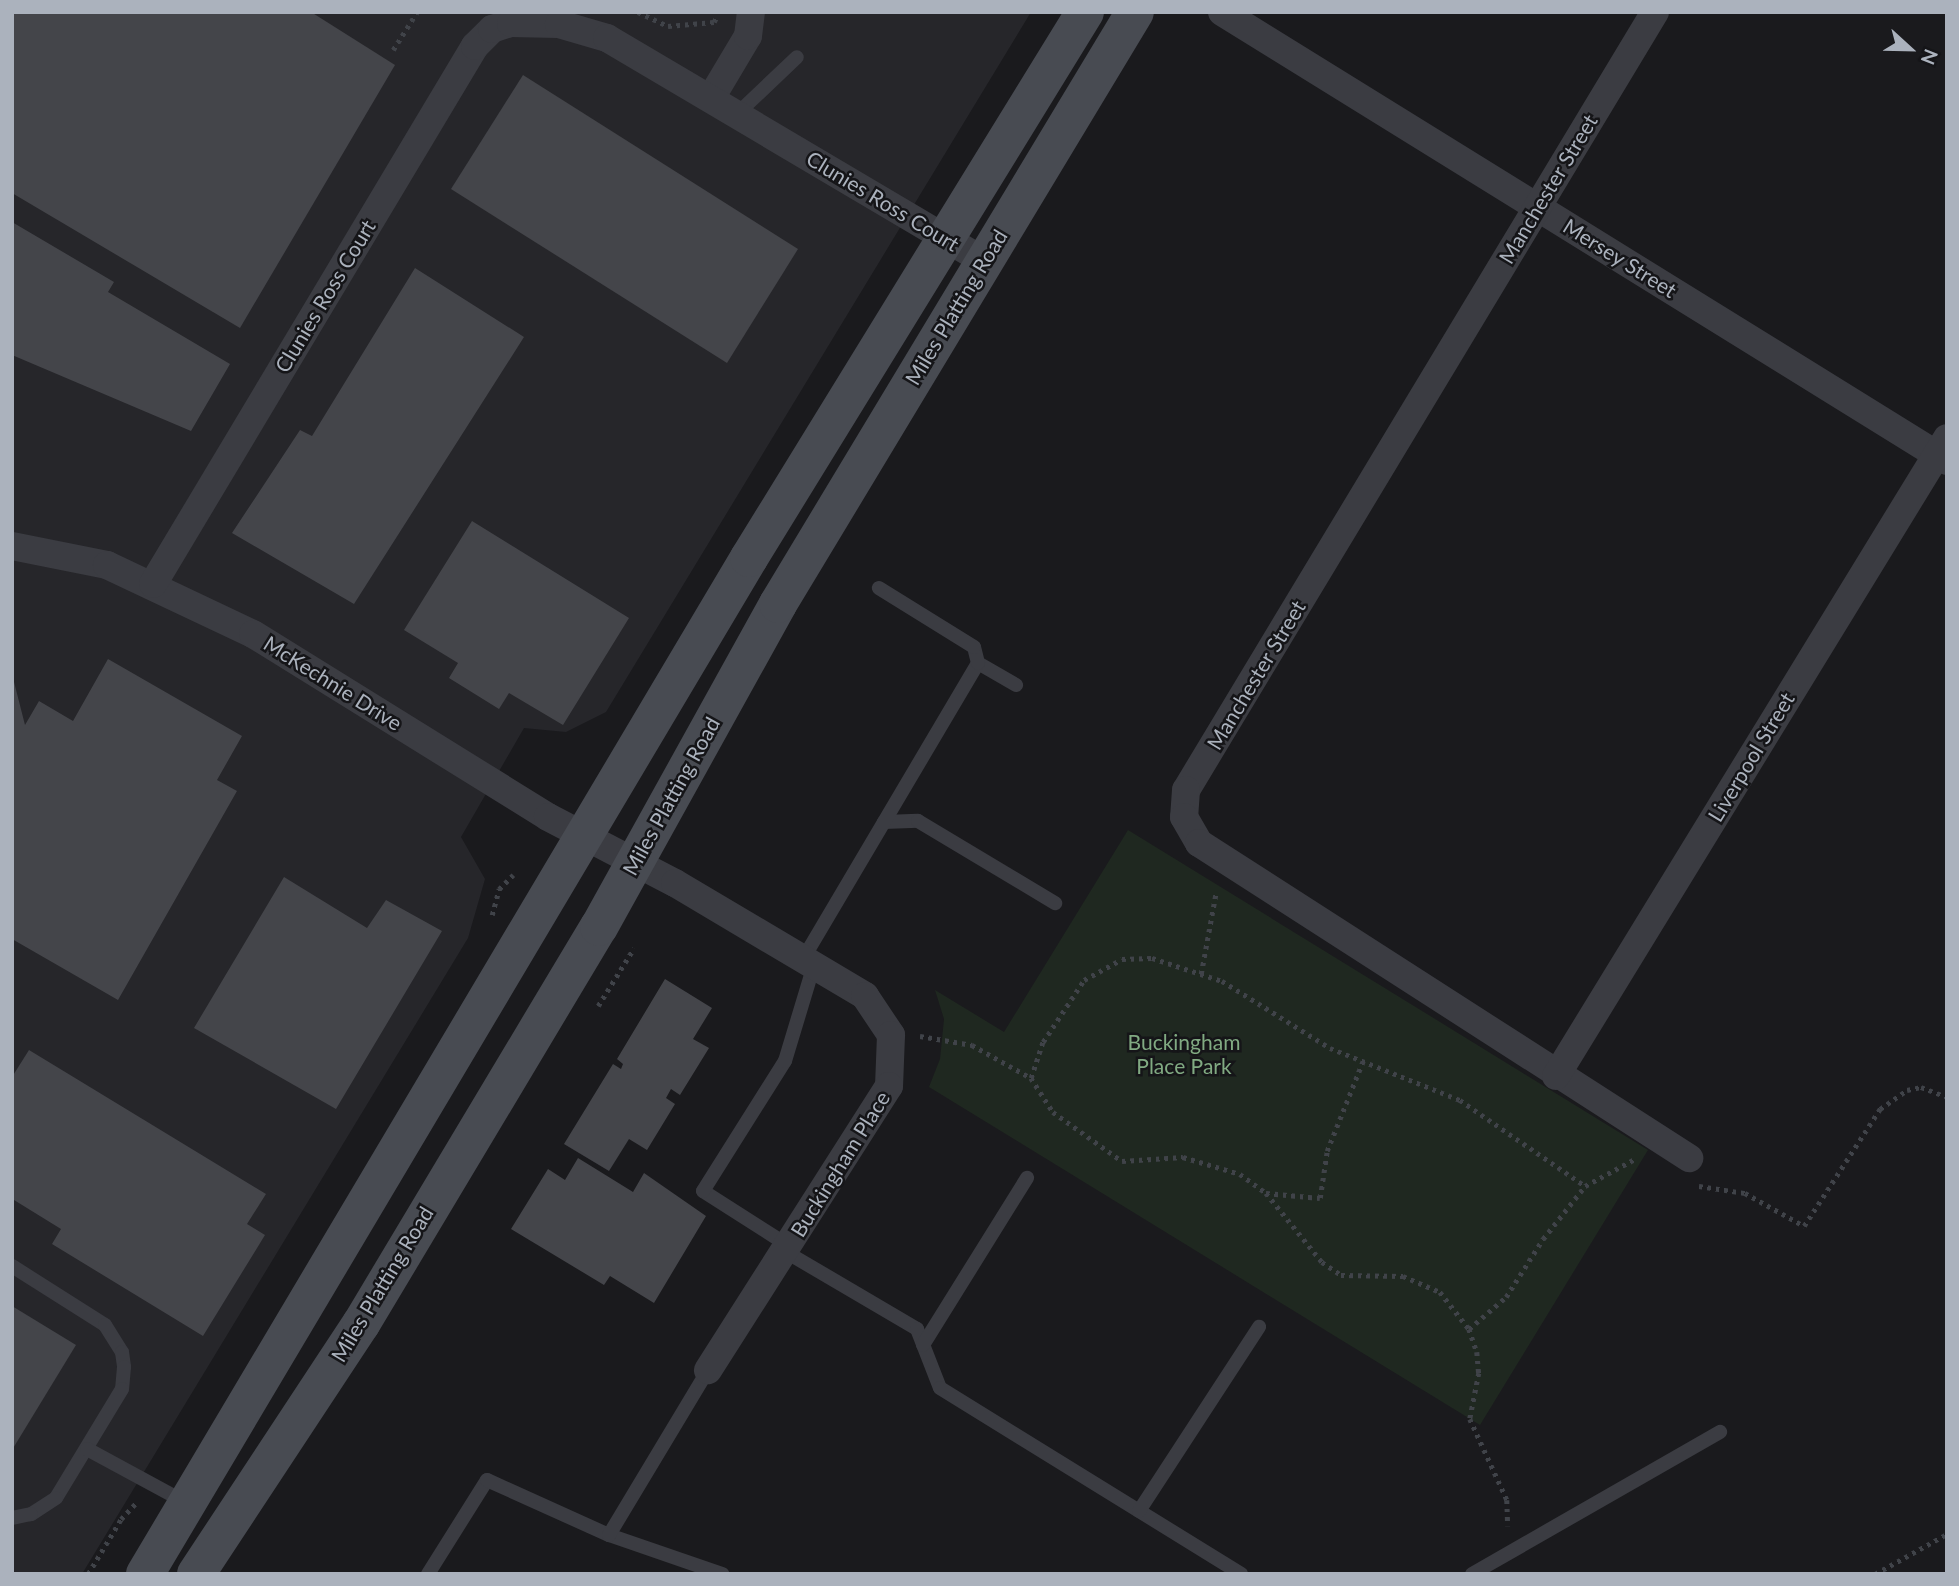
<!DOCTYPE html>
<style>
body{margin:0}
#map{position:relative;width:1959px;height:1586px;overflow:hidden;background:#1a1a1d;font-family:Lato,sans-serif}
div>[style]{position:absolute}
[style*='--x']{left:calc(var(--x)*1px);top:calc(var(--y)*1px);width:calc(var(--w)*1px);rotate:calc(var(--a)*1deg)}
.built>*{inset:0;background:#26262a}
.green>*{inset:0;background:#1f2820}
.building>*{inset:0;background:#44454a}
.path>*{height:4.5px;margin-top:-2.25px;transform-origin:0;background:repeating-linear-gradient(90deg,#404349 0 3.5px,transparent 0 8.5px)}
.lane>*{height:14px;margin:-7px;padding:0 7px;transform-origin:7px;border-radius:7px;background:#3b3c42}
.street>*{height:28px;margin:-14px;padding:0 14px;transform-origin:14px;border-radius:14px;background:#3b3c42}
.secondary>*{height:38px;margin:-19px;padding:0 19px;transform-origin:19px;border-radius:19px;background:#484b52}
span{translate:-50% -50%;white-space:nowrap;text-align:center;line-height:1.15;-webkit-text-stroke:5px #151518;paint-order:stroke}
.street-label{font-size:21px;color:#abb2bd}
.park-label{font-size:21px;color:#81aa82}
.frame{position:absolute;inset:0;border:14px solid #abb2bd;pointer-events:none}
.north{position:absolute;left:1875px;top:14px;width:70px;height:70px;-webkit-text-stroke:5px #151518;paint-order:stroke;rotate:112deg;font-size:19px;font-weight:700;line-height:28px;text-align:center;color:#abb2bd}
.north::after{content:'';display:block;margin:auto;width:24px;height:32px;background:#abb2bd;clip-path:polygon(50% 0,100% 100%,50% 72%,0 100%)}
</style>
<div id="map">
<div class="built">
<i style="clip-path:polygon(12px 12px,1031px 12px,606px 712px,566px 732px,524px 728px,461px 837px,485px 879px,468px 938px,82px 1574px,12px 1574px)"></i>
</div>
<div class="green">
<i style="clip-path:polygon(1128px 830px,1648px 1150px,1480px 1425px,929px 1087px,940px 1059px,944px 1019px,935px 990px,1004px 1032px)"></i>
</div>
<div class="building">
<i style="clip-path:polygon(12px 12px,311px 12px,395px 65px,240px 328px,12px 193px)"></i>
<i style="clip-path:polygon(523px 75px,798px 249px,727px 363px,451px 189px)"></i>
<i style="clip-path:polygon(12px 222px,114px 282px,108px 292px,230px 364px,191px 431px,12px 355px)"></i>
<i style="clip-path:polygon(415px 268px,524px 337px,354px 604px,232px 533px,300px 430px,312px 436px)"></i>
<i style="clip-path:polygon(472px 521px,629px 618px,563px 725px,509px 693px,499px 709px,449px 678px,458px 663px,404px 630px)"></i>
<i style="clip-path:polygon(108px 659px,242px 736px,217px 780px,237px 791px,118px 1000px,12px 939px,12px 674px,25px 725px,39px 701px,73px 721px)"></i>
<i style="clip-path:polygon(284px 877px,367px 928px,386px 900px,442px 931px,336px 1109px,194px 1028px)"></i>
<i style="clip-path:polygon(665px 979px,712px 1008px,693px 1039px,709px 1048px,680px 1095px,671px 1089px,666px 1098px,675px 1104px,647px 1150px,629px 1139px,609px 1171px,564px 1144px,613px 1064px,621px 1069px,623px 1064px,617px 1059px)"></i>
<i style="clip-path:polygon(29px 1050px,266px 1194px,247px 1224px,265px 1235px,203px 1336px,52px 1244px,61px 1229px,14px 1200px,12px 1203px,12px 1077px)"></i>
<i style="clip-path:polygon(578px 1158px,633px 1192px,644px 1173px,706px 1216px,654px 1303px,610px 1276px,604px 1285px,511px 1229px,548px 1169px,565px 1180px)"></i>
<i style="clip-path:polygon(12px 1306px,76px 1345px,12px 1450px)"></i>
</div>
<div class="path">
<i style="--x:638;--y:12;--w:33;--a:25"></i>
<i style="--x:668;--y:26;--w:46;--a:-5"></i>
<i style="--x:714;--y:22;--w:7;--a:-63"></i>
<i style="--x:393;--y:50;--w:45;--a:-57.7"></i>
<i style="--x:492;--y:915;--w:27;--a:-75"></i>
<i style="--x:499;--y:889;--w:20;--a:-45"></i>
<i style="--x:1201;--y:974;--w:83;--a:-79.6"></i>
<i style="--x:598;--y:1006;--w:68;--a:-58.2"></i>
<i style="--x:920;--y:1036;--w:53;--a:9.8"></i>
<i style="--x:972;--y:1045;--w:68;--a:29.2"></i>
<i style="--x:1031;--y:1078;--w:40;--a:57.1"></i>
<i style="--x:1053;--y:1112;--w:85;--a:35.4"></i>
<i style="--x:1122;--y:1161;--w:61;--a:-3.8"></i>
<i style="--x:1183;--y:1157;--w:59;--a:16.6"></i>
<i style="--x:1240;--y:1174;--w:32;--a:36"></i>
<i style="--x:1266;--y:1193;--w:89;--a:50.9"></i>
<i style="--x:1322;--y:1262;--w:23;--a:34"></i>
<i style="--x:1341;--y:1275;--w:62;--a:0.9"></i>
<i style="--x:1403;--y:1276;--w:40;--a:23.4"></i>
<i style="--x:1440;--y:1292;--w:47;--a:51.9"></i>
<i style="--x:1469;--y:1329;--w:24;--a:71"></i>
<i style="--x:1477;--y:1352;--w:21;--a:85"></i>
<i style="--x:1479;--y:1373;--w:47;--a:101.1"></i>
<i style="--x:1470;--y:1419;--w:89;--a:65.4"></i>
<i style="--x:1507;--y:1500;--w:26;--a:88"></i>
<i style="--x:1031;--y:1078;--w:38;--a:-72"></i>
<i style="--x:1043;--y:1042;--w:74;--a:-56.5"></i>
<i style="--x:1084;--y:980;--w:43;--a:-28.9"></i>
<i style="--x:1122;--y:959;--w:30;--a:-2"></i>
<i style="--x:1152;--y:958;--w:74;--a:18.2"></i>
<i style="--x:1222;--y:981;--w:127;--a:31.8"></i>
<i style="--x:1330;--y:1048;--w:140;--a:21.8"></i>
<i style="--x:1460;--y:1100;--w:152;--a:34.5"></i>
<i style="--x:1585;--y:1186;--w:55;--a:-28.4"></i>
<i style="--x:1699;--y:1186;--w:47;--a:8.7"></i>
<i style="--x:1745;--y:1193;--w:68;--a:29.2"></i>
<i style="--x:1804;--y:1226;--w:140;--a:-57"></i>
<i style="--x:1880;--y:1109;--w:33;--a:-35"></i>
<i style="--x:1907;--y:1090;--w:14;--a:-12"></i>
<i style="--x:1921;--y:1087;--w:28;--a:21"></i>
<i style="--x:1266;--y:1193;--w:54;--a:5.3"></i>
<i style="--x:1320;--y:1198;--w:48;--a:-81.5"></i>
<i style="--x:1327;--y:1151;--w:97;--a:-68.2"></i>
<i style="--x:1469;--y:1329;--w:49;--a:-40.9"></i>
<i style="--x:1506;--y:1297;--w:69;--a:-57.5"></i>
<i style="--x:1543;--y:1239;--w:68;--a:-51.6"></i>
<i style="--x:88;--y:1574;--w:64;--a:-59"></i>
<i style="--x:121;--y:1519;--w:23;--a:-47"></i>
<i style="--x:1875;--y:1574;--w:82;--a:-29.1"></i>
</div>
<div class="lane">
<i style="--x:738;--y:113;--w:81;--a:-43.5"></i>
<i style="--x:978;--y:663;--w:44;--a:30.1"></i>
<i style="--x:884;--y:822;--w:34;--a:-2"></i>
<i style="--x:918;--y:821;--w:160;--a:30.9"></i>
<i style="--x:803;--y:959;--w:344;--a:-59.4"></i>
<i style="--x:978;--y:663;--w:16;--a:-104"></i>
<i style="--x:974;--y:647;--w:112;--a:-148.2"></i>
<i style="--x:789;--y:1246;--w:102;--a:-147.4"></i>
<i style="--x:703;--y:1191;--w:154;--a:-57.8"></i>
<i style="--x:785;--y:1061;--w:100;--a:-73.2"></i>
<i style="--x:786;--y:1252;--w:152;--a:30.4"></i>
<i style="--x:917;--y:1329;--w:63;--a:68.7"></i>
<i style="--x:940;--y:1388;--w:354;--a:31.7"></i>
<i style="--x:12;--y:1266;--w:110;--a:32.4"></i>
<i style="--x:105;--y:1325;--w:32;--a:58"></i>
<i style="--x:122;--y:1352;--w:15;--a:82"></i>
<i style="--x:124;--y:1367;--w:22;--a:95"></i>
<i style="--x:122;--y:1389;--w:127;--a:121.2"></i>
<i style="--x:56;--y:1498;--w:30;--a:147"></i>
<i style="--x:31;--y:1514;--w:19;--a:168"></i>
<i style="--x:923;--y:1345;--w:197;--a:-58.1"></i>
<i style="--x:87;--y:1449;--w:111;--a:28.4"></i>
<i style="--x:1139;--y:1511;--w:220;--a:-56.9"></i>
<i style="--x:609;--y:1535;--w:120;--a:19"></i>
<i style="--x:428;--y:1574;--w:111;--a:-57.9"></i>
<i style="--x:487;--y:1480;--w:134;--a:24.3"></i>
<i style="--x:609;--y:1535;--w:192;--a:-59"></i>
<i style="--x:1472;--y:1574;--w:286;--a:-29.8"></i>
</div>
<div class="street">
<i style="--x:1222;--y:12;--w:853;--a:31.77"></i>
<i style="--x:1655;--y:12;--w:908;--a:121.08"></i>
<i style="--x:1186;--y:790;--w:27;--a:94"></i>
<i style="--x:1184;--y:817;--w:30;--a:60"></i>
<i style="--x:1199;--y:843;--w:583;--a:32.74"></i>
<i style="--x:711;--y:98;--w:72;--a:-59.2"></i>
<i style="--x:748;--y:36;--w:24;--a:-83"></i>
<i style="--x:12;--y:546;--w:97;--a:11.3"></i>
<i style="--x:107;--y:565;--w:161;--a:25.3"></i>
<i style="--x:253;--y:634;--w:347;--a:31.8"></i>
<i style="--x:548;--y:817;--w:143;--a:27.5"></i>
<i style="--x:675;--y:883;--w:221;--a:30.7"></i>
<i style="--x:865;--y:996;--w:47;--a:56.3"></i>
<i style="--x:891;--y:1035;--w:51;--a:92.2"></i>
<i style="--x:889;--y:1086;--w:337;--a:122.5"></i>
<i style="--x:153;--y:584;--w:627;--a:-59.1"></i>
<i style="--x:475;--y:46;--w:24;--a:-45"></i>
<i style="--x:492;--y:29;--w:20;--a:-18"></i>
<i style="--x:511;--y:23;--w:48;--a:1.2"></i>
<i style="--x:559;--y:24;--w:50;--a:16.3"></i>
<i style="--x:607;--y:38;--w:437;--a:30.6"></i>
<i style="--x:1556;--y:1076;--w:748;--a:-58.5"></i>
</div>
<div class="secondary">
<i style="--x:145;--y:1574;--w:1182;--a:-59.27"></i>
<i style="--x:749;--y:558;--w:641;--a:-58.39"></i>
<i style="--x:196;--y:1574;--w:300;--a:-56.6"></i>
<i style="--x:361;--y:1324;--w:463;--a:-59.1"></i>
<i style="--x:599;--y:927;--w:369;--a:-61"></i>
<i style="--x:778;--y:604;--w:691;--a:-58.91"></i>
</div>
<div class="street-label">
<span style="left:1548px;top:189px;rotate:-59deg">Manchester Street</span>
<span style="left:883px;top:201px;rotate:31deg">Clunies Ross Court</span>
<span style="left:1620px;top:258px;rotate:32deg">Mersey Street</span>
<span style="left:325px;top:296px;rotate:-59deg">Clunies Ross Court</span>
<span style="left:956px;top:307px;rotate:-59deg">Miles Platting Road</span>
<span style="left:1256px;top:675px;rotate:-59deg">Manchester Street</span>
<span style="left:333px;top:683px;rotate:32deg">McKechnie Drive</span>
<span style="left:1751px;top:757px;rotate:-59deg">Liverpool Street</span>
<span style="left:671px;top:796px;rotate:-61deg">Miles Platting Road</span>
<span style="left:840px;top:1164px;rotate:-58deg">Buckingham Place</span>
<span style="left:382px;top:1284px;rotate:-59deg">Miles Platting Road</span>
</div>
<div class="park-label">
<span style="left:1184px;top:1054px">Buckingham<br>Place Park</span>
</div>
<div class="frame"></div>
<div class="north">N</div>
</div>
